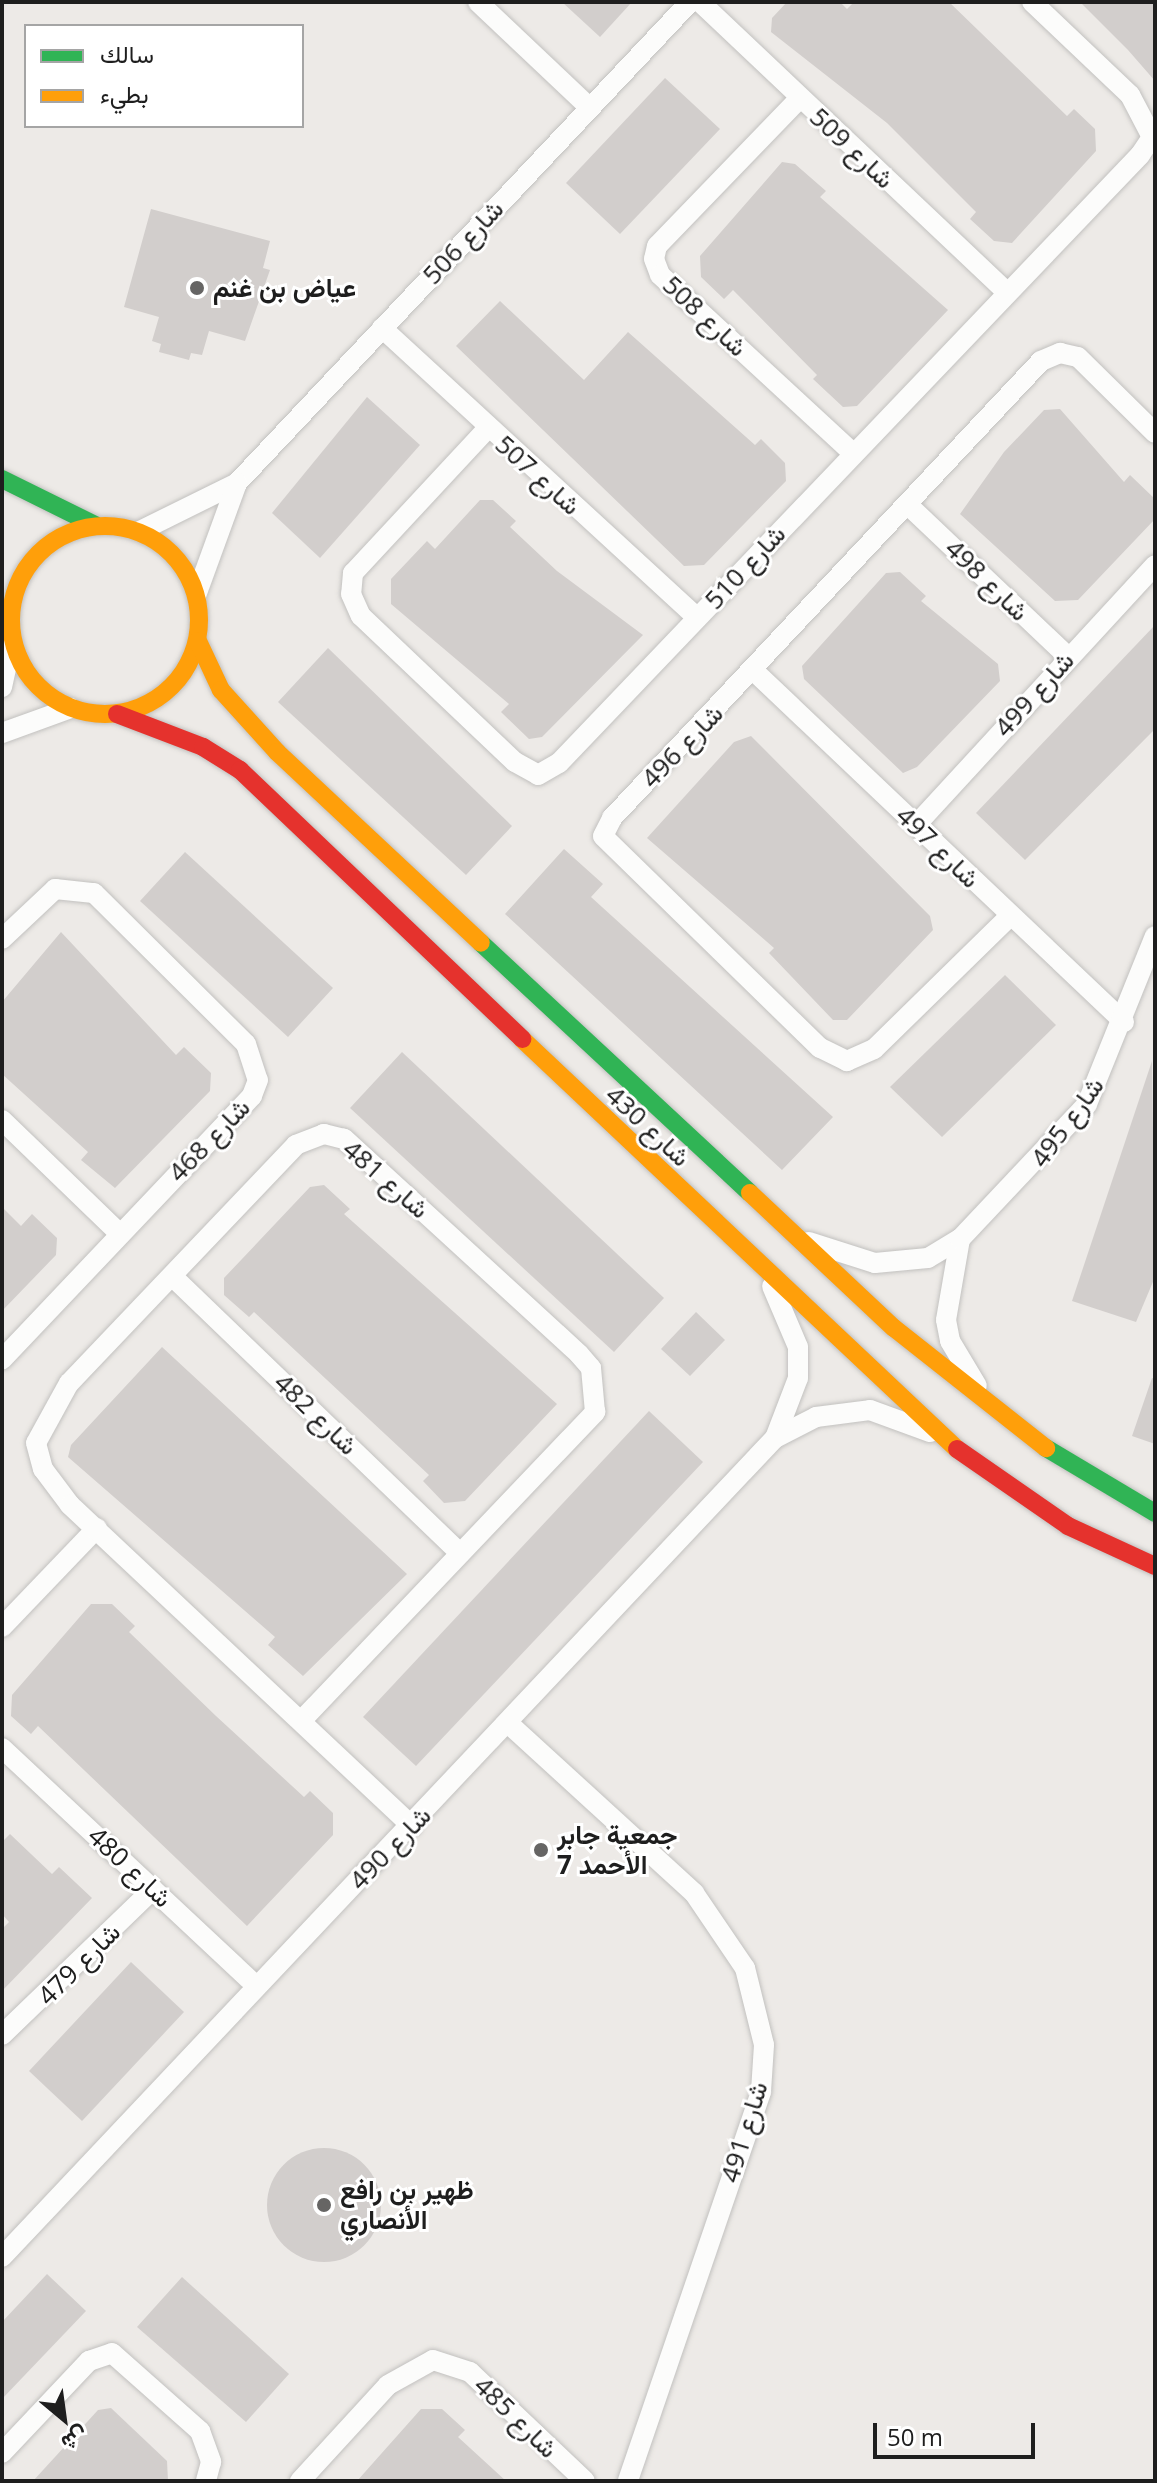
<!DOCTYPE html>
<meta charset="utf-8">
<style>
body{margin:0}
#map{position:relative;width:1157px;height:2483px;overflow:hidden;background:#edeae7;font-family:"Open Sans",Vazirmatn,sans-serif}
div>[style]{position:absolute}
[style*='--x']{left:calc(var(--x)*1px);top:calc(var(--y)*1px);width:calc(var(--w)*1px);rotate:calc(var(--a)*1deg)}
.building>*{inset:0;background:#d2cecc}
.round{border-radius:50%}
.roads{filter:drop-shadow(0 0 2px #c2c1bf) drop-shadow(0 0 2px #c2c1bf)}
.street>*{height:20px;margin:-10px;padding:0 10px;transform-origin:10px;border-radius:10px;background:#fcfcfb}
.fast>*{height:18px;margin:-9px;padding:0 9px;transform-origin:9px;border-radius:9px;background:#30b455}
.slow>*{height:18px;margin:-9px;padding:0 9px;transform-origin:9px;border-radius:9px;background:#ff9f0a}
.slow>.ring{margin:-9px;padding:0;box-sizing:content-box;background:none;border:18px solid #ff9f0a;border-radius:50%}
.jam>*{height:18px;margin:-9px;padding:0 9px;transform-origin:9px;border-radius:9px;background:#e5322d}
.dots>*{width:22px;height:22px;translate:-50% -50%;box-sizing:border-box;border:4px solid #fff;border-radius:50%}
span{translate:-50% -50%;white-space:nowrap;text-align:center;line-height:1.15;-webkit-text-stroke:6px #fff;paint-order:stroke}
.street-label{font-size:26px;color:#1e1e1e}
.poi-label{font-size:26px;color:#1e1e1e;font-weight:700}
.left{translate:0 -50%;text-align:left}
.frame{position:absolute;inset:0;border:4px solid #1e1e1e;pointer-events:none}
.legend{position:absolute;left:24px;top:24px;width:280px;height:104px;box-sizing:border-box;background:#fff;border:2px solid #a5a5a5;margin:0;padding:10px 14px;list-style:none;font-size:24px;color:#1e1e1e}
.legend li{display:flex;align-items:center;gap:16px;height:40px}
.legend b{width:40px;border:2px solid #a5a5a5}
.north{position:absolute;left:24px;top:2379px;width:80px;height:80px;-webkit-text-stroke:6px #fff;paint-order:stroke;rotate:151deg;font-size:22px;font-weight:700;line-height:32px;text-align:center;color:#1e1e1e}
.north::after{content:'';display:block;margin:auto;width:28px;height:36px;background:#1e1e1e;clip-path:polygon(50% 0,100% 100%,50% 72%,0 100%)}
.scale{position:absolute;left:873px;top:2423px;width:162px;height:36px;box-sizing:border-box;border:4px solid #1e1e1e;border-top:0;padding-left:10px;font-size:24px;line-height:28px;white-space:nowrap;color:#1e1e1e;-webkit-text-stroke:6px #fff;paint-order:stroke}
</style>
<div id="map">
<div class="building">
<i style="clip-path:polygon(562px 2px,632px 2px,600px 37px)"></i>
<i style="clip-path:polygon(787px 2px,840px 2px,847px 9px,854px 2px,949px 2px,1067px 116px,1074px 109px,1095px 129px,1096px 151px,1012px 243px,994px 241px,970px 219px,976px 212px,887px 123px,771px 32px,772px 18px)"></i>
<i style="clip-path:polygon(1080px 2px,1155px 2px,1155px 81px,1128px 50px)"></i>
<i style="clip-path:polygon(665px 78px,720px 129px,620px 234px,566px 183px)"></i>
<i style="clip-path:polygon(782px 162px,795px 164px,826px 191px,820px 197px,948px 310px,857px 406px,843px 407px,813px 379px,817px 375px,733px 290px,724px 299px,701px 277px,700px 256px)"></i>
<i style="clip-path:polygon(151px 209px,270px 241px,263px 268px,270px 270px,245px 341px,209px 331px,202px 355px,191px 353px,189px 360px,159px 352px,161px 344px,152px 341px,159px 317px,124px 307px)"></i>
<i style="clip-path:polygon(500px 301px,584px 380px,628px 332px,755px 445px,761px 439px,785px 463px,786px 481px,704px 565px,684px 566px,456px 346px)"></i>
<i style="clip-path:polygon(367px 397px,420px 445px,320px 558px,272px 513px)"></i>
<i style="clip-path:polygon(1060px 409px,1124px 482px,1130px 475px,1155px 499px,1155px 519px,1078px 600px,1055px 601px,960px 514px,1004px 452px,1044px 410px)"></i>
<i style="clip-path:polygon(480px 500px,493px 500px,516px 521px,510px 527px,557px 571px,643px 635px,542px 737px,529px 739px,501px 712px,509px 704px,391px 604px,391px 579px,427px 541px,435px 549px)"></i>
<i style="clip-path:polygon(900px 572px,926px 596px,921px 601px,998px 664px,1000px 681px,917px 767px,903px 773px,804px 679px,802px 666px,886px 573px)"></i>
<i style="clip-path:polygon(1155px 625px,1155px 729px,1025px 860px,976px 813px)"></i>
<i style="clip-path:polygon(328px 648px,512px 826px,466px 875px,278px 702px)"></i>
<i style="clip-path:polygon(751px 736px,930px 916px,933px 930px,847px 1020px,833px 1020px,769px 953px,774px 948px,647px 838px,734px 742px)"></i>
<i style="clip-path:polygon(564px 849px,603px 884px,591px 897px,833px 1117px,782px 1170px,505px 914px)"></i>
<i style="clip-path:polygon(185px 852px,333px 988px,288px 1037px,140px 901px)"></i>
<i style="clip-path:polygon(61px 932px,176px 1055px,184px 1047px,211px 1073px,210px 1091px,115px 1188px,81px 1160px,88px 1152px,2px 1074px,2px 1002px)"></i>
<i style="clip-path:polygon(1005px 975px,1056px 1025px,942px 1137px,890px 1087px)"></i>
<i style="clip-path:polygon(402px 1052px,664px 1298px,614px 1352px,350px 1108px)"></i>
<i style="clip-path:polygon(1152px 1061px,1155px 1277px,1136px 1322px,1072px 1301px)"></i>
<i style="clip-path:polygon(324px 1185px,350px 1209px,344px 1214px,557px 1404px,465px 1501px,444px 1503px,423px 1481px,429px 1475px,254px 1312px,249px 1317px,224px 1295px,224px 1278px,310px 1187px)"></i>
<i style="clip-path:polygon(2px 1207px,21px 1226px,32px 1214px,57px 1238px,56px 1255px,2px 1311px)"></i>
<i style="clip-path:polygon(696px 1312px,725px 1340px,690px 1376px,661px 1349px)"></i>
<i style="clip-path:polygon(162px 1347px,407px 1574px,303px 1676px,268px 1645px,275px 1637px,68px 1457px,71px 1445px)"></i>
<i style="clip-path:polygon(1152px 1378px,1155px 1379px,1155px 1444px,1132px 1436px)"></i>
<i style="clip-path:polygon(649px 1411px,703px 1462px,416px 1766px,363px 1717px)"></i>
<i style="clip-path:polygon(91px 1604px,112px 1604px,135px 1626px,129px 1632px,216px 1716px,304px 1797px,310px 1791px,333px 1813px,333px 1835px,247px 1926px,38px 1726px,31px 1734px,11px 1716px,12px 1695px)"></i>
<i style="clip-path:polygon(10px 1834px,52px 1874px,59px 1867px,92px 1898px,2px 1991px,2px 1929px,9px 1922px,2px 1914px,2px 1842px)"></i>
<i style="clip-path:polygon(131px 1962px,184px 2012px,82px 2121px,29px 2071px)"></i>
<i class="round" style="left:267px;top:2148px;width:114px;height:114px"></i>
<i style="clip-path:polygon(47px 2274px,86px 2311px,2px 2399px,2px 2322px)"></i>
<i style="clip-path:polygon(182px 2277px,289px 2374px,246px 2422px,137px 2327px)"></i>
<i style="clip-path:polygon(111px 2408px,167px 2461px,168px 2481px,33px 2481px,98px 2410px)"></i>
<i style="clip-path:polygon(421px 2409px,442px 2409px,465px 2430px,458px 2437px,506px 2481px,357px 2481px)"></i>
</div>
<div class="roads">
<div class="street">
<i style="--x:478;--y:2;--w:153;--a:43.4"></i>
<i style="--x:700;--y:2;--w:422;--a:43.4"></i>
<i style="--x:799;--y:99;--w:204;--a:134"></i>
<i style="--x:657;--y:246;--w:13;--a:103"></i>
<i style="--x:654;--y:259;--w:17;--a:69"></i>
<i style="--x:660;--y:275;--w:261;--a:42.7"></i>
<i style="--x:382;--y:328;--w:428;--a:42.6"></i>
<i style="--x:487;--y:429;--w:197;--a:132.9"></i>
<i style="--x:353;--y:573;--w:21;--a:95"></i>
<i style="--x:351;--y:594;--w:24;--a:66"></i>
<i style="--x:361;--y:616;--w:212;--a:43.5"></i>
<i style="--x:515;--y:762;--w:26;--a:29"></i>
<i style="--x:538;--y:775;--w:24;--a:-30"></i>
<i style="--x:559;--y:763;--w:841;--a:-46.3"></i>
<i style="--x:1140;--y:155;--w:22;--a:-56"></i>
<i style="--x:1152;--y:137;--w:47;--a:-117.6"></i>
<i style="--x:1130;--y:95;--w:135;--a:-136.5"></i>
<i style="--x:907;--y:504;--w:222;--a:43.5"></i>
<i style="--x:140;--y:531;--w:108;--a:-26.3"></i>
<i style="--x:237;--y:483;--w:661;--a:-46.72"></i>
<i style="--x:197;--y:593;--w:117;--a:-70"></i>
<i style="--x:754;--y:671;--w:510;--a:43.49"></i>
<i style="--x:2;--y:687;--w:47;--a:-77.7"></i>
<i style="--x:2;--y:733;--w:73;--a:-19.9"></i>
<i style="--x:916;--y:825;--w:353;--a:-47.4"></i>
<i style="--x:1010;--y:916;--w:190;--a:135.6"></i>
<i style="--x:874;--y:1049;--w:30;--a:156"></i>
<i style="--x:847;--y:1061;--w:30;--a:-154"></i>
<i style="--x:820;--y:1048;--w:303;--a:-135.7"></i>
<i style="--x:603;--y:836;--w:20;--a:-63"></i>
<i style="--x:612;--y:818;--w:627;--a:-46.81"></i>
<i style="--x:1041;--y:361;--w:21;--a:-23"></i>
<i style="--x:1060;--y:353;--w:18;--a:13"></i>
<i style="--x:1078;--y:357;--w:108;--a:44.6"></i>
<i style="--x:2;--y:939;--w:73;--a:-43.3"></i>
<i style="--x:55;--y:889;--w:39;--a:6"></i>
<i style="--x:94;--y:893;--w:214;--a:44.8"></i>
<i style="--x:246;--y:1044;--w:38;--a:72"></i>
<i style="--x:258;--y:1080;--w:17;--a:111"></i>
<i style="--x:252;--y:1096;--w:363;--a:133.5"></i>
<i style="--x:2;--y:1120;--w:163;--a:44"></i>
<i style="--x:960;--y:1239;--w:82;--a:99.8"></i>
<i style="--x:946;--y:1320;--w:21;--a:79"></i>
<i style="--x:950;--y:1341;--w:52;--a:59"></i>
<i style="--x:809;--y:1242;--w:69;--a:17.7"></i>
<i style="--x:875;--y:1263;--w:53;--a:-5.4"></i>
<i style="--x:928;--y:1258;--w:37;--a:-31"></i>
<i style="--x:960;--y:1239;--w:185;--a:-46.7"></i>
<i style="--x:1087;--y:1104;--w:181;--a:-68"></i>
<i style="--x:172;--y:1276;--w:400;--a:43.9"></i>
<i style="--x:775;--y:1438;--w:46;--a:-27.1"></i>
<i style="--x:816;--y:1417;--w:54;--a:-7.4"></i>
<i style="--x:870;--y:1410;--w:64;--a:20.1"></i>
<i style="--x:2;--y:1627;--w:137;--a:-46.2"></i>
<i style="--x:301;--y:1721;--w:427;--a:-46.4"></i>
<i style="--x:595;--y:1412;--w:44;--a:-95.2"></i>
<i style="--x:591;--y:1368;--w:18;--a:-131"></i>
<i style="--x:579;--y:1354;--w:319;--a:-137.5"></i>
<i style="--x:344;--y:1139;--w:21;--a:-166"></i>
<i style="--x:324;--y:1134;--w:30;--a:159"></i>
<i style="--x:296;--y:1145;--w:329;--a:133.6"></i>
<i style="--x:69;--y:1383;--w:68;--a:118.8"></i>
<i style="--x:36;--y:1443;--w:27;--a:75"></i>
<i style="--x:43;--y:1469;--w:45;--a:53.1"></i>
<i style="--x:70;--y:1505;--w:469;--a:43.2"></i>
<i style="--x:509;--y:1724;--w:251;--a:42.4"></i>
<i style="--x:694;--y:1893;--w:91;--a:55.8"></i>
<i style="--x:745;--y:1968;--w:79;--a:76.1"></i>
<i style="--x:764;--y:2045;--w:47;--a:93.7"></i>
<i style="--x:761;--y:2092;--w:411;--a:108.9"></i>
<i style="--x:2;--y:1748;--w:349;--a:43.1"></i>
<i style="--x:2;--y:2035;--w:210;--a:-44"></i>
<i style="--x:2;--y:2257;--w:1126;--a:-46.66"></i>
<i style="--x:775;--y:1438;--w:64;--a:-69"></i>
<i style="--x:798;--y:1378;--w:31;--a:-90"></i>
<i style="--x:798;--y:1347;--w:66;--a:-113.1"></i>
<i style="--x:2;--y:2453;--w:127;--a:-46.6"></i>
<i style="--x:89;--y:2361;--w:24;--a:-19"></i>
<i style="--x:112;--y:2353;--w:118;--a:41.6"></i>
<i style="--x:200;--y:2431;--w:33;--a:70"></i>
<i style="--x:211;--y:2462;--w:20;--a:105"></i>
<i style="--x:300;--y:2481;--w:130;--a:-47.5"></i>
<i style="--x:388;--y:2385;--w:51;--a:-29.1"></i>
<i style="--x:433;--y:2360;--w:39;--a:18"></i>
<i style="--x:470;--y:2372;--w:158;--a:43.5"></i>
</div>
<div class="fast">
<i style="--x:2;--y:479;--w:104;--a:26.3"></i>
<i style="--x:481;--y:943;--w:367;--a:42.9"></i>
<i style="--x:1046;--y:1448;--w:127;--a:30.8"></i>
</div>
<div class="slow">
<i class="ring" style="left:11px;top:526px;width:170px;height:170px"></i>
<i style="--x:198;--y:641;--w:54;--a:64.9"></i>
<i style="--x:221;--y:690;--w:84;--a:47.9"></i>
<i style="--x:277;--y:752;--w:279;--a:43.1"></i>
<i style="--x:522;--y:1039;--w:598;--a:43.31"></i>
<i style="--x:750;--y:1193;--w:197;--a:43.2"></i>
<i style="--x:894;--y:1328;--w:194;--a:38.3"></i>
</div>
<div class="jam">
<i style="--x:117;--y:714;--w:92;--a:21"></i>
<i style="--x:203;--y:747;--w:44;--a:31.9"></i>
<i style="--x:240;--y:770;--w:390;--a:43.6"></i>
<i style="--x:957;--y:1449;--w:135;--a:34.7"></i>
<i style="--x:1068;--y:1526;--w:96;--a:24.7"></i>
</div>
</div>
<div class="dots">
<i style="left:197px;top:288px;background:#666564"></i>
<i style="left:541px;top:1850px;background:#666564"></i>
<i style="left:324px;top:2205px;background:#666564"></i>
</div>
<div class="street-label">
<span style="left:852px;top:148px;rotate:43deg">شارع 509</span>
<span style="left:463px;top:242px;rotate:-47deg">شارع 506</span>
<span style="left:705px;top:316px;rotate:43deg">شارع 508</span>
<span style="left:538px;top:475px;rotate:42deg">شارع 507</span>
<span style="left:745px;top:567px;rotate:-47deg">شارع 510</span>
<span style="left:987px;top:580px;rotate:44deg">شارع 498</span>
<span style="left:1034px;top:694px;rotate:-48deg">شارع 499</span>
<span style="left:682px;top:746px;rotate:-46deg">شارع 496</span>
<span style="left:938px;top:847px;rotate:44deg">شارع 497</span>
<span style="left:1067px;top:1122px;rotate:-54deg">شارع 495</span>
<span style="left:648px;top:1126px;rotate:43deg">شارع 430</span>
<span style="left:209px;top:1140px;rotate:-46deg">شارع 468</span>
<span style="left:386px;top:1179px;rotate:41deg">شارع 481</span>
<span style="left:316px;top:1414px;rotate:44deg">شارع 482</span>
<span style="left:390px;top:1848px;rotate:-46deg">شارع 490</span>
<span style="left:130px;top:1867px;rotate:43deg">شارع 480</span>
<span style="left:79px;top:1964px;rotate:-45deg">شارع 479</span>
<span style="left:744px;top:2132px;rotate:-73deg">شارع 491</span>
<span style="left:516px;top:2417px;rotate:44deg">شارع 485</span>
</div>
<div class="poi-label">
<span class="left" style="left:213px;top:288px">عياض بن غنم</span>
<span class="left" style="left:557px;top:1850px">جمعية جابر<br>الأحمد 7</span>
<span class="left" style="left:340px;top:2205px">ظهير بن رافع<br>الأنصاري</span>
</div>
<div class="frame"></div>
<ul class="legend">
<li><b style="height:10px;background:#30b455"></b>سالك</li>
<li><b style="height:10px;background:#ff9f0a"></b>بطيء</li>
</ul>
<div class="north">ش</div>
<div class="scale">50 m</div>
</div>
